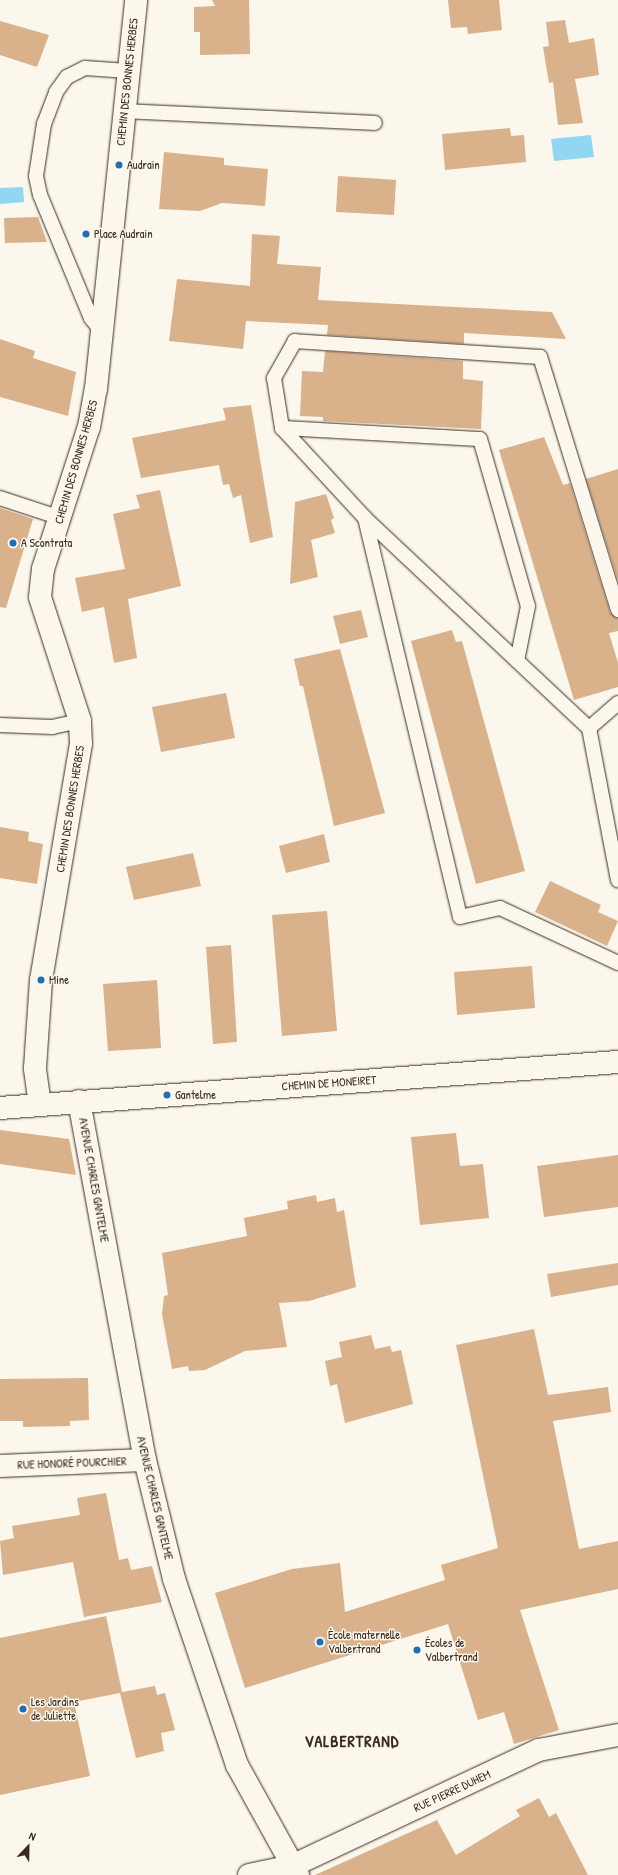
<!DOCTYPE html>
<meta charset="utf-8">
<style>
body{margin:0}
#map{position:relative;width:618px;height:1875px;overflow:hidden;background:#fbf7ec;font-family:"Patrick Hand",sans-serif}
div>[style]{position:absolute}
[style*='--x']{left:calc(var(--x)*1px);top:calc(var(--y)*1px);width:calc(var(--w)*1px);rotate:calc(var(--a)*1deg)}
.water>*{inset:0;background:#91d6f2}
.building>*{inset:0;background:#d9b18a}
.roads{filter:drop-shadow(0 0 1px #3b2a1e) drop-shadow(0 0 1px #3b2a1e)}
.lane>*{height:14px;margin:-7px;padding:0 7px;transform-origin:7px;border-radius:7px;background:#fbf7ec}
.street>*{height:22px;margin:-11px;padding:0 11px;transform-origin:11px;border-radius:11px;background:#fbf7ec}
.secondary>*{height:22px;margin:-11px;padding:0 11px;transform-origin:11px;border-radius:11px;background:#fbf7ec}
.dots>*{width:11px;height:11px;translate:-50% -50%;box-sizing:border-box;border:2px solid #fbf7ec;border-radius:50%}
span{translate:-50% -50%;white-space:nowrap;text-align:center;line-height:1.15;-webkit-text-stroke:3px #fbf7ec;paint-order:stroke}
.street-label{font-size:12px;color:#3b2a1e}
.poi-label{font-size:12px;color:#3b2a1e}
.left{translate:0 -50%;text-align:left}
.district-label{font-size:16px;color:#3b2a1e;font-weight:700;letter-spacing:1px}
.north{position:absolute;left:8px;top:1827px;width:40px;height:40px;-webkit-text-stroke:3px #fbf7ec;paint-order:stroke;rotate:22deg;font-size:11px;font-weight:700;line-height:16px;text-align:center;color:#3b2a1e}
.north::after{content:'';display:block;margin:auto;width:14px;height:18px;background:#3b2a1e;clip-path:polygon(50% 0,100% 100%,50% 72%,0 100%)}
</style>
<div id="map">
<div class="water">
<i style="clip-path:polygon(591px 135px,594px 157px,554px 161px,551px 139px)"></i>
<i style="clip-path:polygon(23px 187px,24px 202px,0 204px,0 188px)"></i>
</div>
<div class="building">
<i style="clip-path:polygon(212px 0,249px 0,250px 54px,200px 55px,200px 32px,194px 32px,194px 7px,215px 6px)"></i>
<i style="clip-path:polygon(448px 0,499px 0,502px 30px,468px 34px,467px 27px,451px 28px)"></i>
<i style="clip-path:polygon(565px 20px,569px 43px,594px 38px,599px 75px,575px 79px,583px 123px,558px 125px,553px 82px,549px 83px,543px 47px,549px 46px,546px 22px)"></i>
<i style="clip-path:polygon(0 21px,49px 35px,37px 67px,0 55px)"></i>
<i style="clip-path:polygon(510px 128px,511px 136px,524px 135px,526px 162px,445px 170px,442px 134px)"></i>
<i style="clip-path:polygon(164px 152px,224px 158px,224px 165px,268px 169px,265px 206px,222px 203px,200px 211px,159px 209px)"></i>
<i style="clip-path:polygon(338px 176px,396px 180px,394px 215px,336px 212px)"></i>
<i style="clip-path:polygon(38px 217px,47px 242px,5px 243px,4px 218px)"></i>
<i style="clip-path:polygon(252px 234px,280px 236px,277px 264px,321px 267px,318px 300px,552px 312px,566px 339px,464px 333px,464px 344px,327px 335px,328px 325px,246px 321px,243px 349px,169px 341px,177px 279px,250px 286px)"></i>
<i style="clip-path:polygon(0 339px,35px 351px,33px 358px,76px 372px,68px 416px,0 397px)"></i>
<i style="clip-path:polygon(325px 351px,463px 361px,463px 379px,483px 381px,481px 429px,323px 421px,323px 417px,300px 416px,302px 371px,323px 372px)"></i>
<i style="clip-path:polygon(251px 405px,273px 537px,250px 543px,241px 495px,233px 498px,229px 484px,223px 485px,219px 465px,141px 478px,132px 438px,226px 420px,223px 408px)"></i>
<i style="clip-path:polygon(544px 437px,563px 485px,570px 483px,610px 612px,618px 618px,618px 631px,609px 633px,618px 663px,618px 687px,574px 700px,499px 450px)"></i>
<i style="clip-path:polygon(618px 469px,618px 581px,586px 479px)"></i>
<i style="clip-path:polygon(160px 490px,181px 586px,128px 599px,137px 658px,114px 663px,104px 607px,82px 612px,75px 578px,125px 569px,113px 514px,140px 508px,136px 495px)"></i>
<i style="clip-path:polygon(326px 494px,334px 518px,331px 520px,335px 533px,311px 540px,318px 577px,290px 584px,295px 502px)"></i>
<i style="clip-path:polygon(0 508px,33px 519px,6px 608px,0 607px)"></i>
<i style="clip-path:polygon(361px 610px,368px 637px,340px 644px,333px 616px)"></i>
<i style="clip-path:polygon(452px 630px,456px 642px,462px 641px,525px 871px,476px 884px,411px 641px)"></i>
<i style="clip-path:polygon(340px 649px,385px 813px,334px 826px,303px 686px,300px 686px,294px 659px)"></i>
<i style="clip-path:polygon(226px 693px,235px 738px,161px 752px,152px 707px)"></i>
<i style="clip-path:polygon(0 827px,29px 832px,28px 841px,43px 844px,37px 884px,0 878px)"></i>
<i style="clip-path:polygon(324px 834px,330px 862px,286px 873px,279px 846px)"></i>
<i style="clip-path:polygon(193px 853px,201px 886px,134px 900px,126px 867px)"></i>
<i style="clip-path:polygon(550px 881px,601px 905px,598px 912px,618px 921px,607px 946px,535px 912px)"></i>
<i style="clip-path:polygon(327px 911px,337px 1031px,282px 1036px,272px 915px)"></i>
<i style="clip-path:polygon(231px 945px,237px 1042px,213px 1044px,206px 947px)"></i>
<i style="clip-path:polygon(532px 966px,535px 1008px,457px 1015px,454px 972px)"></i>
<i style="clip-path:polygon(157px 980px,161px 1048px,108px 1051px,103px 984px)"></i>
<i style="clip-path:polygon(0 1130px,69px 1139px,76px 1175px,0 1164px)"></i>
<i style="clip-path:polygon(456px 1133px,460px 1166px,483px 1164px,489px 1218px,420px 1225px,411px 1137px)"></i>
<i style="clip-path:polygon(618px 1155px,618px 1207px,544px 1217px,537px 1166px)"></i>
<i style="clip-path:polygon(316px 1195px,317px 1202px,335px 1198px,337px 1212px,344px 1210px,356px 1287px,309px 1301px,279px 1303px,287px 1347px,245px 1351px,205px 1370px,189px 1371px,188px 1366px,172px 1369px,162px 1314px,164px 1296px,168px 1295px,162px 1253px,247px 1236px,244px 1218px,288px 1209px,287px 1201px)"></i>
<i style="clip-path:polygon(618px 1263px,618px 1285px,551px 1297px,547px 1274px)"></i>
<i style="clip-path:polygon(534px 1329px,548px 1395px,608px 1387px,611px 1412px,553px 1421px,579px 1549px,618px 1541px,618px 1589px,520px 1610px,559px 1730px,514px 1744px,504px 1712px,478px 1720px,448px 1624px,245px 1688px,215px 1593px,292px 1569px,340px 1563px,345px 1612px,445px 1580px,441px 1565px,498px 1548px,456px 1345px)"></i>
<i style="clip-path:polygon(371px 1335px,375px 1349px,390px 1346px,392px 1352px,401px 1350px,413px 1404px,345px 1423px,337px 1384px,330px 1386px,325px 1361px,342px 1357px,339px 1342px)"></i>
<i style="clip-path:polygon(88px 1378px,89px 1420px,70px 1421px,70px 1426px,23px 1427px,23px 1421px,0 1421px,0 1379px)"></i>
<i style="clip-path:polygon(106px 1493px,119px 1560px,128px 1558px,131px 1570px,152px 1566px,162px 1602px,84px 1617px,73px 1562px,3px 1575px,0 1541px,14px 1538px,12px 1526px,80px 1515px,77px 1498px)"></i>
<i style="clip-path:polygon(106px 1616px,122px 1692px,155px 1686px,157px 1695px,165px 1693px,175px 1730px,161px 1733px,164px 1751px,136px 1758px,120px 1693px,74px 1702px,90px 1776px,0 1795px,0 1638px)"></i>
<i style="clip-path:polygon(539px 1798px,549px 1817px,556px 1813px,588px 1875px,315px 1875px,437px 1820px,456px 1855px,520px 1816px,516px 1810px)"></i>
</div>
<div class="roads">
<div class="lane">
<i style="--x:124;--y:111;--w:251;--a:2.7"></i>
<i style="--x:102;--y:332;--w:18;--a:-128"></i>
<i style="--x:91;--y:318;--w:133;--a:-112.5"></i>
<i style="--x:40;--y:195;--w:19;--a:-102"></i>
<i style="--x:36;--y:176;--w:53;--a:-81.3"></i>
<i style="--x:44;--y:124;--w:34;--a:-69"></i>
<i style="--x:56;--y:92;--w:19;--a:-54"></i>
<i style="--x:67;--y:77;--w:20;--a:-27"></i>
<i style="--x:85;--y:68;--w:43;--a:4"></i>
<i style="--x:282;--y:428;--w:198;--a:3.2"></i>
<i style="--x:480;--y:439;--w:174;--a:74"></i>
<i style="--x:528;--y:606;--w:56;--a:101.3"></i>
<i style="--x:0;--y:498;--w:64;--a:18.2"></i>
<i style="--x:365;--y:518;--w:307;--a:43.2"></i>
<i style="--x:618;--y:610;--w:265;--a:-107.1"></i>
<i style="--x:540;--y:357;--w:246;--a:-176.3"></i>
<i style="--x:295;--y:341;--w:43;--a:119.6"></i>
<i style="--x:274;--y:378;--w:51;--a:80.9"></i>
<i style="--x:282;--y:428;--w:122;--a:47.3"></i>
<i style="--x:365;--y:518;--w:410;--a:76.6"></i>
<i style="--x:460;--y:917;--w:41;--a:-12.7"></i>
<i style="--x:500;--y:908;--w:130;--a:25"></i>
<i style="--x:618;--y:703;--w:38;--a:139"></i>
<i style="--x:589;--y:728;--w:155;--a:79.2"></i>
<i style="--x:0;--y:725;--w:52;--a:2.2"></i>
<i style="--x:52;--y:727;--w:29;--a:-12"></i>
</div>
<div class="street">
<i style="--x:40;--y:1105;--w:37;--a:-98"></i>
<i style="--x:35;--y:1068;--w:88;--a:-86.1"></i>
<i style="--x:41;--y:980;--w:240;--a:-80.4"></i>
<i style="--x:81;--y:743;--w:22;--a:-93"></i>
<i style="--x:80;--y:721;--w:130;--a:-107.9"></i>
<i style="--x:40;--y:597;--w:28;--a:-84"></i>
<i style="--x:43;--y:569;--w:149;--a:-72.1"></i>
<i style="--x:89;--y:427;--w:39;--a:-80"></i>
<i style="--x:96;--y:389;--w:391;--a:-84.1"></i>
<i style="--x:0;--y:1466;--w:145;--a:-2.4"></i>
<i style="--x:249;--y:1875;--w:44;--a:-11.8"></i>
<i style="--x:292;--y:1866;--w:273;--a:-25.2"></i>
<i style="--x:539;--y:1750;--w:80;--a:-10.8"></i>
</div>
<div class="secondary">
<i style="--x:79;--y:1101;--w:365;--a:79.6"></i>
<i style="--x:145;--y:1460;--w:122;--a:76.3"></i>
<i style="--x:174;--y:1579;--w:196;--a:71.3"></i>
<i style="--x:237;--y:1765;--w:126;--a:61"></i>
<i style="--x:0;--y:1108;--w:620;--a:-4.26"></i>
</div>
</div>
<div class="dots">
<i style="left:119px;top:165px;background:#1f6fb2"></i>
<i style="left:86px;top:234px;background:#1f6fb2"></i>
<i style="left:13px;top:543px;background:#1f6fb2"></i>
<i style="left:41px;top:980px;background:#1f6fb2"></i>
<i style="left:167px;top:1095px;background:#1f6fb2"></i>
<i style="left:320px;top:1642px;background:#1f6fb2"></i>
<i style="left:417px;top:1650px;background:#1f6fb2"></i>
<i style="left:23px;top:1709px;background:#1f6fb2"></i>
</div>
<div class="street-label">
<span style="left:127px;top:82px;rotate:-84deg">CHEMIN DES BONNES HERBES</span>
<span style="left:76px;top:462px;rotate:-74deg">CHEMIN DES BONNES HERBES</span>
<span style="left:70px;top:809px;rotate:-81deg">CHEMIN DES BONNES HERBES</span>
<span style="left:329px;top:1083px;rotate:-4deg">CHEMIN DE MONEIRET</span>
<span style="left:94px;top:1180px;rotate:80deg">AVENUE CHARLES GANTELME</span>
<span style="left:72px;top:1463px;rotate:-2deg">RUE HONORÉ POURCHIER</span>
<span style="left:155px;top:1498px;rotate:77deg">AVENUE CHARLES GANTELME</span>
<span style="left:452px;top:1791px;rotate:-25deg">RUE PIERRE DUHEM</span>
</div>
<div class="poi-label">
<span class="left" style="left:127px;top:165px">Audrain</span>
<span class="left" style="left:94px;top:234px">Place Audrain</span>
<span class="left" style="left:21px;top:543px">A Scontrata</span>
<span class="left" style="left:49px;top:980px">Mine</span>
<span class="left" style="left:175px;top:1095px">Gantelme</span>
<span class="left" style="left:328px;top:1642px">École maternelle<br>Valbertrand</span>
<span class="left" style="left:425px;top:1650px">Écoles de<br>Valbertrand</span>
<span class="left" style="left:31px;top:1709px">Les Jardins<br>de Juliette</span>
</div>
<div class="district-label">
<span style="left:352px;top:1741px">VALBERTRAND</span>
</div>
<div class="north">N</div>
</div>
